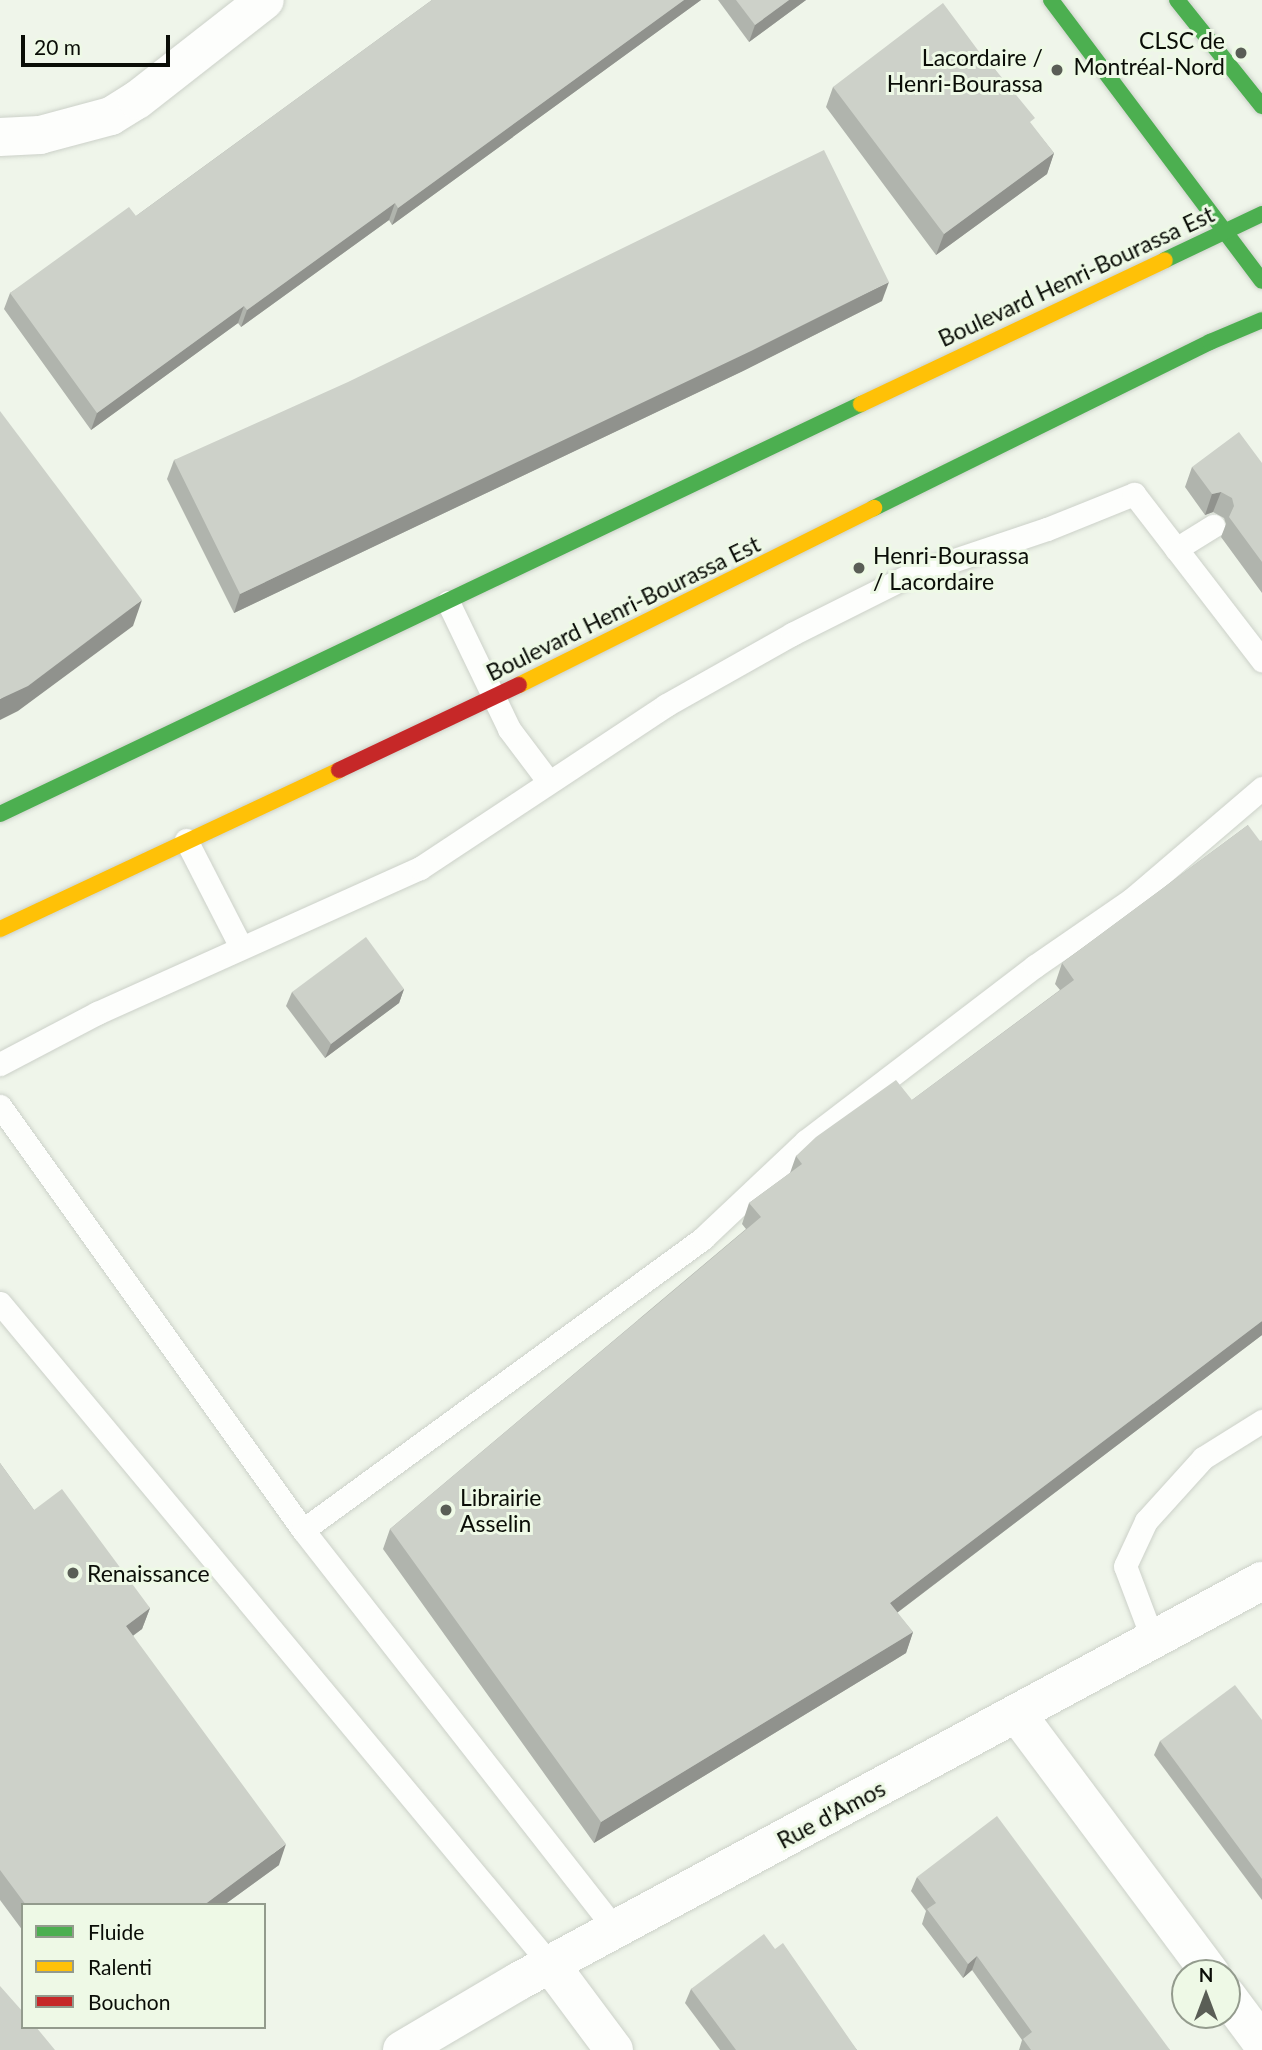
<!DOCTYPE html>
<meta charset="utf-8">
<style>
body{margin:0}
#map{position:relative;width:1262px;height:2050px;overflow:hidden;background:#eff5ea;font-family:Lato,sans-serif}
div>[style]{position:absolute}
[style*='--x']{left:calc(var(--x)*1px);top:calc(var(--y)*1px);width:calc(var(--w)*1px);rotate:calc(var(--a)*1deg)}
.roads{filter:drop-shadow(0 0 2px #ccd1c9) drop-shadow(0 0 2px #ccd1c9)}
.lane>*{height:23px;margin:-11.5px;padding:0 11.5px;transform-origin:11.5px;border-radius:11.5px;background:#fdfefc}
.street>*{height:38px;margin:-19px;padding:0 19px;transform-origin:19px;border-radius:19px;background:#fdfefc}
.fast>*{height:16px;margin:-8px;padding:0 8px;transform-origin:8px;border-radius:8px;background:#4caf50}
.slow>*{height:16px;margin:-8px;padding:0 8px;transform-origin:8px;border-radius:8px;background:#ffc107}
.jam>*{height:16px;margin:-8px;padding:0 8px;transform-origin:8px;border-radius:8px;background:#c62828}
.wall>*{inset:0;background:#b0b4ad}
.shaded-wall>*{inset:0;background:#90928d}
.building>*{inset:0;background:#cdd1c9}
.dots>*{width:19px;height:19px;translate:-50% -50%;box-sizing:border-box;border:4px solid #eef9e6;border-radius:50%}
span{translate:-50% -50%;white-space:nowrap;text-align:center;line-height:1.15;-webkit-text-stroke:6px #eef9e6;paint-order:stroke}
.poi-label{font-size:23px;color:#0a0d07}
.right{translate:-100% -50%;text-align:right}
.left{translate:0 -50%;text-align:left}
.street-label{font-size:23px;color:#0a0d07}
.legend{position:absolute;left:21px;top:1903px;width:245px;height:126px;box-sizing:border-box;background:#eef9e6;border:2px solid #939b8d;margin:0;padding:9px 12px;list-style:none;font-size:21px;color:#0a0d07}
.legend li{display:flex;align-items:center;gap:14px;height:35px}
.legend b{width:35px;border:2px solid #939b8d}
.north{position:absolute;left:1171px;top:1959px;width:70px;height:70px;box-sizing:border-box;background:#eef9e6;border:2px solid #939b8d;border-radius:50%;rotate:0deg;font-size:19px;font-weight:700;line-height:28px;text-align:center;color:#0a0d07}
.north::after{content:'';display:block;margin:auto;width:24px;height:32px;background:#5a5e56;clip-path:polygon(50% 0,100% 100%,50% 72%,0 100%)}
.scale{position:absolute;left:21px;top:35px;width:149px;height:32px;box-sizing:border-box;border:4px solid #0a0d07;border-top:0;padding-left:9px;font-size:21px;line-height:24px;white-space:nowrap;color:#0a0d07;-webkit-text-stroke:5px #eef9e6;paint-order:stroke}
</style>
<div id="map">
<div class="roads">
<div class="lane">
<i style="--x:1176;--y:549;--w:44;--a:-31.9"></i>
<i style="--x:448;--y:602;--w:141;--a:64.3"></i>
<i style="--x:509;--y:729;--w:66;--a:53"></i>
<i style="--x:186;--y:840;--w:120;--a:62.8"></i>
<i style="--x:0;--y:1064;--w:110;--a:-27.7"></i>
<i style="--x:97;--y:1013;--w:354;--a:-24.2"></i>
<i style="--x:420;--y:868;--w:295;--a:-33.5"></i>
<i style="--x:666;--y:705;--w:145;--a:-29.4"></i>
<i style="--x:792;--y:634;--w:132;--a:-26.6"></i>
<i style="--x:910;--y:575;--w:145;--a:-18.6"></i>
<i style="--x:1047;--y:529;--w:94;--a:-21.9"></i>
<i style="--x:1134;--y:494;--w:210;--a:52.4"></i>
<i style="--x:0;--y:1106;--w:521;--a:54.45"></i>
<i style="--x:303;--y:1530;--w:495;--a:-36.1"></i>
<i style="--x:703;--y:1238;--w:141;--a:-43.3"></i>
<i style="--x:806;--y:1141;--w:288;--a:-37.4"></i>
<i style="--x:1035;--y:966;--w:118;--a:-34.6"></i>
<i style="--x:1132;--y:899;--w:171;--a:-40.5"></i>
<i style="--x:0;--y:1303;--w:860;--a:50.24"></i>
<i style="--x:303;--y:1530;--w:507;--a:51.98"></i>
<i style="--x:1153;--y:1640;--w:79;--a:-110.7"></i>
<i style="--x:1125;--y:1566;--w:50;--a:-65"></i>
<i style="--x:1146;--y:1521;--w:85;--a:-47.9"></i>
<i style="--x:1203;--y:1458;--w:70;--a:-32.1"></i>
</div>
<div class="street">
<i style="--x:0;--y:137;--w:40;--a:-2.9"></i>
<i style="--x:40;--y:135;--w:73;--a:-15"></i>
<i style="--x:111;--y:116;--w:31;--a:-32"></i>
<i style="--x:137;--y:100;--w:162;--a:-38"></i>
<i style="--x:1017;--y:1714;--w:323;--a:53.3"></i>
<i style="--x:550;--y:1964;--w:107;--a:53.3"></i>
<i style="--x:1227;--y:1996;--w:59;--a:53.3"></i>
<i style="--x:402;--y:2050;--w:136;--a:-30.5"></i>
<i style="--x:519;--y:1981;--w:844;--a:-28.3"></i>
</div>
<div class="fast">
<i style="--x:1051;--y:0;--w:351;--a:53.1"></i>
<i style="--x:1177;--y:0;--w:136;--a:51.3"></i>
<i style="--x:1165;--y:260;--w:107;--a:-25.4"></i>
<i style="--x:874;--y:508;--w:375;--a:-26.3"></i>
<i style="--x:1210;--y:342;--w:56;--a:-22.9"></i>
<i style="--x:0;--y:814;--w:954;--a:-25.46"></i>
</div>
<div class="slow">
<i style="--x:861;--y:404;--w:336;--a:-25.3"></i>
<i style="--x:519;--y:685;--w:397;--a:-26.5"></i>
<i style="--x:0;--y:929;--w:374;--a:-25.1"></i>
</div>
<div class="jam">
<i style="--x:339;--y:770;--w:199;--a:-25.3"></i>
</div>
</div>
<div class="wall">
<i style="clip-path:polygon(432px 0,701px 0,392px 225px,389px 220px,241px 327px,238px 323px,91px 430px,4px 309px,10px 293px,136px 216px)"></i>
<i style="clip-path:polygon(718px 0,806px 0,749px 42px)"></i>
<i style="clip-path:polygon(980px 53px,994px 68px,1032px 126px,1054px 153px,1047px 174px,936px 255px,826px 107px,833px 87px)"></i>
<i style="clip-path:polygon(882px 301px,745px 370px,234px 613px,167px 479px,174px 460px)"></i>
<i style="clip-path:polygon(1262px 463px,1262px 593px,1221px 537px,1226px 524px,1224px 518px,1213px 512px,1205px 515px,1185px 487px,1192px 467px)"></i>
<i style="clip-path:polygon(1248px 825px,1262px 1335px,897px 1613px,913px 1632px,906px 1653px,594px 1843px,383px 1549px,390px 1529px,746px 1229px,742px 1224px,749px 1203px,790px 1173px,796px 1156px,912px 1100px,1060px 990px,1055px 984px,1062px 963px)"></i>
<i style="clip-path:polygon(404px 989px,399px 1003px,325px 1058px,286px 1006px,292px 992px)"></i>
<i style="clip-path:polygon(0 1463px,34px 1510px,150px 1608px,142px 1629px,133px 1636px,279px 1865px,224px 1905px,23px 1905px,23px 1931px,0 1900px)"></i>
<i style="clip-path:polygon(1262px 1720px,1262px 1900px,1154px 1755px,1160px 1741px)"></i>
<i style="clip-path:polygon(917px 1877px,1170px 2050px,1019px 2050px,1022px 2040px,972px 1970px,963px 1978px,922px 1924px,926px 1911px,911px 1891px)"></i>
<i style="clip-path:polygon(775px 1949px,857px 2050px,720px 2050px,685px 2003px,691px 1989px)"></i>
</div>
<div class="shaded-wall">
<i style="clip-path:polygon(684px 0,701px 0,392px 225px,398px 208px)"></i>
<i style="clip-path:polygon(789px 0,806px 0,749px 42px,755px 25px)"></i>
<i style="clip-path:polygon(1054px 153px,1047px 174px,936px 255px,944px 234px)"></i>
<i style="clip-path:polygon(395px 203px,389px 220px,241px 327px,247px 310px)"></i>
<i style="clip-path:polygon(889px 282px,882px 301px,745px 370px,234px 613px,240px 594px)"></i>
<i style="clip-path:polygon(244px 306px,238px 323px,91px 430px,97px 413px)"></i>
<i style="clip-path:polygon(1221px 492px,1213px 512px,1205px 515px,1212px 494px)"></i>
<i style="clip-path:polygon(142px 600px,133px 626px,18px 711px,0 720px,0 699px)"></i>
<i style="clip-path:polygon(404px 989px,399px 1003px,325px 1058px,331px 1044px)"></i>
<i style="clip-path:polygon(1262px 1321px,1262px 1335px,882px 1624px,890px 1603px)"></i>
<i style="clip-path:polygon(150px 1608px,142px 1629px,118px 1646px,126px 1626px)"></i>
<i style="clip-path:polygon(913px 1632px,906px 1653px,594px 1843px,601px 1822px)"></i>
<i style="clip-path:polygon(286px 1844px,279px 1865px,224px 1905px,204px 1905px)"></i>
<i style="clip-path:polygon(977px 1956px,972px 1970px,963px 1978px,968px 1964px)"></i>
</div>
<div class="building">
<i style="clip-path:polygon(432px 0,684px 0,398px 208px,395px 203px,247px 310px,244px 306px,97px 413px,10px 293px,129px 207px,136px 216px)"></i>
<i style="clip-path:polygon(736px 0,789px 0,755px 25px)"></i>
<i style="clip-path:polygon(943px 3px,980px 53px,985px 50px,994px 68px,1035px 118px,1030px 122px,1054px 153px,944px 234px,833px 87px)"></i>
<i style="clip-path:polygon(824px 150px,889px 282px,751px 351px,240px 594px,174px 460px,348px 382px)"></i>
<i style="clip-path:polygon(0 411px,142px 600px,28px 686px,0 699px)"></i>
<i style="clip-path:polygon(1239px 432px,1262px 463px,1262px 562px,1229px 517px,1234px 506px,1232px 498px,1221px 492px,1212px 494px,1192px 467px)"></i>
<i style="clip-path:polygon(1248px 825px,1260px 841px,1262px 840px,1262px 1321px,890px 1603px,913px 1632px,601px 1822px,390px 1529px,761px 1217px,749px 1203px,802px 1164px,796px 1156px,816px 1137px,896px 1080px,912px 1100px,1074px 980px,1062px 963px)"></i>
<i style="clip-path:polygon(366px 937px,404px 989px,331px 1044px,292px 992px)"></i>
<i style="clip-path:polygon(0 1463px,34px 1510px,62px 1489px,150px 1608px,126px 1626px,286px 1844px,204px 1905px,26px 1905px,0 1870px)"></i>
<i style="clip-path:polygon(1235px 1685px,1262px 1720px,1262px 1879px,1160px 1741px)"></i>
<i style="clip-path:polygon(997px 1816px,1170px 2050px,1031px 2050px,1023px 2039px,1032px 2032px,977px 1956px,968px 1964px,927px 1909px,936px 1903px,917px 1877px)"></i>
<i style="clip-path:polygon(764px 1934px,775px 1949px,783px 1943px,857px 2050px,736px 2050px,691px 1989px)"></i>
<i style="clip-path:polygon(0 1986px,23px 2012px,23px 2027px,36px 2027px,55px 2050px,0 2050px)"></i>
</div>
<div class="dots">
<i style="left:1241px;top:53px;background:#5a5e56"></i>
<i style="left:1057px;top:70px;background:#5a5e56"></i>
<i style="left:859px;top:568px;background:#5a5e56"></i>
<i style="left:446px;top:1510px;background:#5a5e56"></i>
<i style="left:73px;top:1573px;background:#5a5e56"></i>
</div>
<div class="poi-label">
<span class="right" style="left:1225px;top:53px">CLSC de<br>Montréal-Nord</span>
<span class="right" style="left:1043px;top:70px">Lacordaire /<br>Henri-Bourassa</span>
<span class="left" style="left:873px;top:568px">Henri-Bourassa<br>/ Lacordaire</span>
<span class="left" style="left:460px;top:1510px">Librairie<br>Asselin</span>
<span class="left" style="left:87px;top:1573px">Renaissance</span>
</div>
<div class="street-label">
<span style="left:1076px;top:276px;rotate:-25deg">Boulevard Henri-Bourassa Est</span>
<span style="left:623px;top:608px;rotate:-26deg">Boulevard Henri-Bourassa Est</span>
<span style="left:831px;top:1814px;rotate:-28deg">Rue d'Amos</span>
</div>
<ul class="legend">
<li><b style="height:9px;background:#4caf50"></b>Fluide</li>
<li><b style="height:9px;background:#ffc107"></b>Ralenti</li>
<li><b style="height:9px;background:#c62828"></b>Bouchon</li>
</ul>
<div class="north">N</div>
<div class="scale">20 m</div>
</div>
